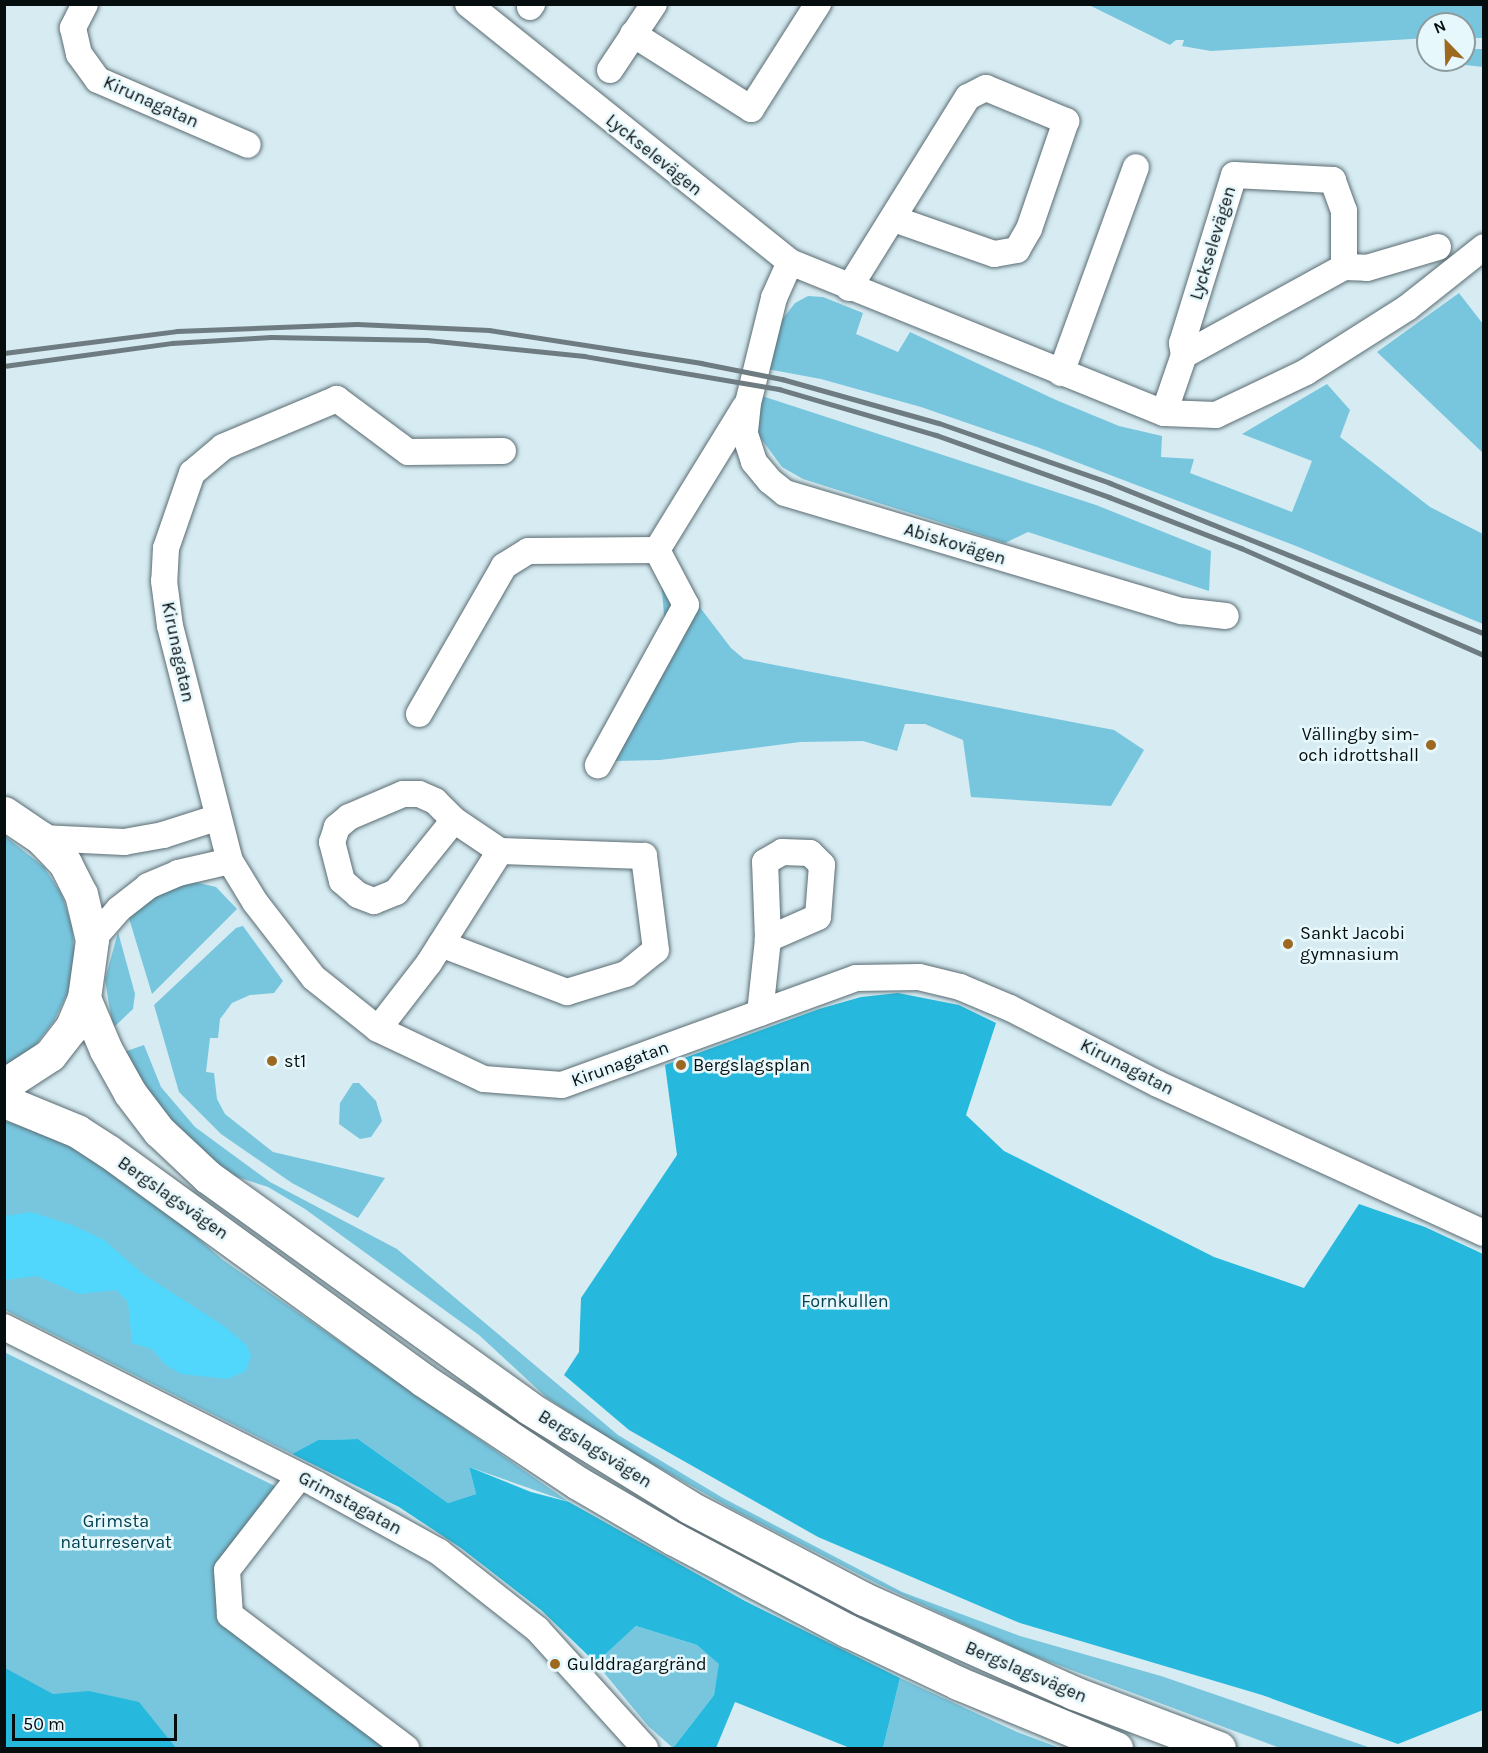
<!DOCTYPE html>
<meta charset="utf-8">
<style>
body{margin:0}
#map{position:relative;width:1488px;height:1753px;overflow:hidden;background:#d6ebf2;font-family:Karla,sans-serif}
div>[style]{position:absolute}
[style*='--x']{left:calc(var(--x)*1px);top:calc(var(--y)*1px);width:calc(var(--w)*1px);rotate:calc(var(--a)*1deg)}
.green>*{inset:0;background:#78c6de}
.forest>*{inset:0;background:#26b9dd}
.water>*{inset:0;background:#50d7fb}
.roads{filter:drop-shadow(0 0 2px #5a6c72) drop-shadow(0 0 2px #5a6c72)}
.street>*{height:26px;margin:-13px;padding:0 13px;transform-origin:13px;border-radius:13px;background:#fff}
.secondary>*{height:33px;margin:-16.5px;padding:0 16.5px;transform-origin:16.5px;border-radius:16.5px;background:#fff}
.rail>*{height:4.5px;margin:-2.25px;padding:0 2.25px;transform-origin:2.25px;border-radius:2.25px;background:#6e7c81}
.dots>*{width:16px;height:16px;translate:-50% -50%;box-sizing:border-box;border:3px solid #e7f8fd;border-radius:50%}
span{translate:-50% -50%;white-space:nowrap;text-align:center;line-height:1.15;-webkit-text-stroke:5px #e7f8fd;paint-order:stroke}
.street-label{font-size:18px;color:#060d0f}
.poi-label{font-size:18px;color:#060d0f}
.right{translate:-100% -50%;text-align:right}
.left{translate:0 -50%;text-align:left}
.park-label{font-size:18px;color:#024150}
.frame{position:absolute;inset:0;border:6px solid #060d0f;pointer-events:none}
.north{position:absolute;left:1416px;top:12px;width:60px;height:60px;box-sizing:border-box;background:#e7f8fd;border:2px solid #8d9a9e;border-radius:50%;rotate:337deg;font-size:16px;font-weight:700;line-height:24px;text-align:center;color:#060d0f}
.north::after{content:'';display:block;margin:auto;width:21px;height:27px;background:#9d6820;clip-path:polygon(50% 0,100% 100%,50% 72%,0 100%)}
.scale{position:absolute;left:12px;top:1714px;width:165px;height:27px;box-sizing:border-box;border:3px solid #060d0f;border-top:0;padding-left:8px;font-size:18px;line-height:21px;white-space:nowrap;color:#060d0f;-webkit-text-stroke:4px #e7f8fd;paint-order:stroke}
</style>
<div id="map">
<div class="green">
<i style="clip-path:polygon(1089px 5px,1483px 5px,1483px 38px,1464px 38px,1464px 24px,1428px 24px,1428px 38px,1211px 51px,1182px 46px,1184px 40px,1176px 40px,1170px 45px)"></i>
<i style="clip-path:polygon(1464px 49px,1483px 49px,1483px 67px,1430px 61px,1464px 60px)"></i>
<i style="clip-path:polygon(1459px 293px,1483px 324px,1483px 453px,1377px 352px)"></i>
<i style="clip-path:polygon(808px 296px,823px 297px,863px 313px,856px 334px,898px 352px,910px 332px,1056px 400px,1119px 426px,1162px 436px,1161px 457px,1194px 459px,1190px 473px,1292px 512px,1312px 461px,1242px 434px,1327px 384px,1350px 410px,1340px 437px,1430px 507px,1483px 534px,1483px 624px,1296px 546px,1037px 447px,921px 407px,821px 379px,767px 369px,781px 321px,795px 303px)"></i>
<i style="clip-path:polygon(756px 394px,1096px 505px,1211px 551px,1209px 591px,1028px 532px,1005px 543px,803px 479px,782px 467px,757px 433px)"></i>
<i style="clip-path:polygon(661px 579px,692px 597px,731px 648px,744px 659px,1114px 730px,1144px 750px,1111px 806px,971px 797px,963px 740px,925px 724px,905px 724px,897px 751px,863px 741px,800px 742px,660px 760px,614px 761px,665px 626px)"></i>
<i style="clip-path:polygon(5px 836px,44px 867px,62px 895px,72px 926px,75px 959px,68px 992px,54px 1021px,34px 1047px,5px 1067px)"></i>
<i style="clip-path:polygon(182px 879px,216px 887px,237px 909px,152px 994px,128px 915px,140px 901px)"></i>
<i style="clip-path:polygon(243px 926px,283px 981px,274px 993px,250px 995px,232px 1003px,220px 1019px,218px 1038px,210px 1038px,206px 1072px,214px 1073px,217px 1099px,225px 1114px,273px 1152px,385px 1178px,358px 1218px,292px 1183px,221px 1134px,179px 1092px,154px 1005px,236px 928px)"></i>
<i style="clip-path:polygon(118px 932px,135px 994px,133px 1009px,113px 1028px,105px 980px)"></i>
<i style="clip-path:polygon(144px 1045px,161px 1087px,195px 1127px,270px 1182px,397px 1249px,618px 1435px,723px 1498px,902px 1592px,1020px 1636px,1161px 1676px,1371px 1748px,1280px 1748px,1026px 1653px,880px 1585px,734px 1510px,612px 1441px,546px 1397px,479px 1335px,305px 1209px,268px 1187px,228px 1174px,192px 1145px,142px 1088px,124px 1052px)"></i>
<i style="clip-path:polygon(353px 1083px,359px 1083px,376px 1101px,382px 1121px,371px 1137px,360px 1139px,339px 1124px,340px 1103px)"></i>
<i style="clip-path:polygon(4px 1121px,55px 1135px,154px 1200px,223px 1260px,569px 1502px,469px 1467px,476px 1494px,448px 1503px,358px 1439px,318px 1440px,292px 1454px,5px 1310px)"></i>
<i style="clip-path:polygon(4px 1352px,285px 1491px,222px 1577px,223px 1610px,400px 1748px,5px 1748px)"></i>
<i style="clip-path:polygon(636px 1626px,697px 1645px,720px 1664px,714px 1695px,673px 1748px,648px 1726px,596px 1663px)"></i>
<i style="clip-path:polygon(900px 1678px,1017px 1732px,1060px 1748px,883px 1748px)"></i>
</div>
<div class="forest">
<i style="clip-path:polygon(898px 993px,959px 1005px,996px 1023px,966px 1115px,1004px 1151px,1214px 1257px,1304px 1288px,1359px 1204px,1425px 1227px,1483px 1254px,1483px 1710px,1398px 1744px,1262px 1695px,1020px 1623px,818px 1537px,629px 1430px,564px 1375px,579px 1352px,581px 1298px,677px 1155px,665px 1065px,819px 1009px,861px 997px)"></i>
<i style="clip-path:polygon(358px 1439px,448px 1503px,476px 1494px,469px 1467px,531px 1492px,569px 1502px,745px 1601px,900px 1678px,883px 1748px,850px 1748px,735px 1702px,716px 1748px,673px 1748px,714px 1695px,719px 1664px,697px 1645px,636px 1626px,596px 1663px,541px 1610px,461px 1548px,399px 1507px,292px 1454px,318px 1440px)"></i>
<i style="clip-path:polygon(5px 1668px,53px 1694px,89px 1691px,139px 1702px,176px 1748px,5px 1748px)"></i>
</div>
<div class="water">
<i style="clip-path:polygon(31px 1212px,72px 1225px,104px 1240px,143px 1274px,224px 1326px,246px 1345px,251px 1355px,246px 1371px,227px 1379px,181px 1374px,166px 1365px,152px 1349px,132px 1343px,128px 1302px,116px 1290px,79px 1294px,37px 1276px,5px 1280px,5px 1216px)"></i>
</div>
<div class="roads">
<div class="street">
<i style="--x:85;--y:4;--w:27;--a:117"></i>
<i style="--x:73;--y:28;--w:27;--a:77"></i>
<i style="--x:79;--y:54;--w:32;--a:54"></i>
<i style="--x:98;--y:80;--w:163;--a:23.4"></i>
<i style="--x:468;--y:4;--w:413;--a:38.7"></i>
<i style="--x:790;--y:262;--w:403;--a:22"></i>
<i style="--x:1164;--y:413;--w:52;--a:2.2"></i>
<i style="--x:1216;--y:415;--w:100;--a:-25.5"></i>
<i style="--x:1306;--y:372;--w:120;--a:-32.4"></i>
<i style="--x:1407;--y:308;--w:98;--a:-38.4"></i>
<i style="--x:530;--y:7;--w:4;--a:-56"></i>
<i style="--x:633;--y:34;--w:140;--a:32.4"></i>
<i style="--x:751;--y:109;--w:125;--a:-57.5"></i>
<i style="--x:610;--y:70;--w:79;--a:-56.3"></i>
<i style="--x:790;--y:262;--w:39;--a:114"></i>
<i style="--x:774;--y:298;--w:108;--a:103.9"></i>
<i style="--x:748;--y:403;--w:31;--a:96"></i>
<i style="--x:745;--y:434;--w:29;--a:72"></i>
<i style="--x:754;--y:462;--w:25;--a:50"></i>
<i style="--x:770;--y:481;--w:19;--a:39"></i>
<i style="--x:785;--y:493;--w:414;--a:16.6"></i>
<i style="--x:1182;--y:611;--w:44;--a:6.5"></i>
<i style="--x:1344;--y:267;--w:23;--a:2"></i>
<i style="--x:1367;--y:268;--w:74;--a:-16.5"></i>
<i style="--x:849;--y:288;--w:225;--a:-58.1"></i>
<i style="--x:968;--y:97;--w:20;--a:-27"></i>
<i style="--x:986;--y:88;--w:87;--a:22.4"></i>
<i style="--x:1066;--y:121;--w:114;--a:108.9"></i>
<i style="--x:1029;--y:229;--w:24;--a:120"></i>
<i style="--x:1017;--y:250;--w:23;--a:170"></i>
<i style="--x:994;--y:254;--w:106;--a:-160.7"></i>
<i style="--x:1061;--y:373;--w:219;--a:-70"></i>
<i style="--x:1164;--y:413;--w:61;--a:-71"></i>
<i style="--x:1184;--y:355;--w:183;--a:-28.8"></i>
<i style="--x:1344;--y:267;--w:56;--a:-90"></i>
<i style="--x:1344;--y:211;--w:33;--a:-110"></i>
<i style="--x:1333;--y:180;--w:99;--a:-177.1"></i>
<i style="--x:1234;--y:175;--w:176;--a:107.2"></i>
<i style="--x:1182;--y:343;--w:12;--a:81"></i>
<i style="--x:503;--y:451;--w:95;--a:179.4"></i>
<i style="--x:408;--y:452;--w:89;--a:-143.3"></i>
<i style="--x:337;--y:399;--w:124;--a:157.2"></i>
<i style="--x:223;--y:447;--w:40;--a:140"></i>
<i style="--x:192;--y:473;--w:79;--a:109.1"></i>
<i style="--x:166;--y:548;--w:33;--a:93"></i>
<i style="--x:164;--y:581;--w:45;--a:82.4"></i>
<i style="--x:170;--y:626;--w:243;--a:75.7"></i>
<i style="--x:230;--y:861;--w:48;--a:58.6"></i>
<i style="--x:255;--y:902;--w:96;--a:52.2"></i>
<i style="--x:314;--y:978;--w:82;--a:38.6"></i>
<i style="--x:378;--y:1029;--w:117;--a:25.3"></i>
<i style="--x:484;--y:1079;--w:78;--a:4.4"></i>
<i style="--x:562;--y:1085;--w:313;--a:-20"></i>
<i style="--x:856;--y:978;--w:63;--a:-0.9"></i>
<i style="--x:919;--y:977;--w:42;--a:13.7"></i>
<i style="--x:960;--y:987;--w:54;--a:22.8"></i>
<i style="--x:1010;--y:1008;--w:166;--a:27.2"></i>
<i style="--x:1158;--y:1084;--w:358;--a:24.6"></i>
<i style="--x:657;--y:550;--w:168;--a:-58.4"></i>
<i style="--x:419;--y:714;--w:171;--a:-60.1"></i>
<i style="--x:504;--y:566;--w:28;--a:-32"></i>
<i style="--x:528;--y:551;--w:129;--a:-0.4"></i>
<i style="--x:657;--y:550;--w:62;--a:62.2"></i>
<i style="--x:686;--y:605;--w:183;--a:118.8"></i>
<i style="--x:41;--y:838;--w:83;--a:2.8"></i>
<i style="--x:124;--y:842;--w:40;--a:-10"></i>
<i style="--x:163;--y:835;--w:56;--a:-17.8"></i>
<i style="--x:92;--y:940;--w:41;--a:-48.9"></i>
<i style="--x:119;--y:909;--w:37;--a:-38"></i>
<i style="--x:148;--y:886;--w:33;--a:-23"></i>
<i style="--x:178;--y:873;--w:53;--a:-13"></i>
<i style="--x:441;--y:944;--w:135;--a:20.9"></i>
<i style="--x:567;--y:992;--w:62;--a:-17"></i>
<i style="--x:626;--y:974;--w:38;--a:-39"></i>
<i style="--x:656;--y:950;--w:95;--a:-97.3"></i>
<i style="--x:644;--y:856;--w:144;--a:-178"></i>
<i style="--x:760;--y:1013;--w:74;--a:-83.8"></i>
<i style="--x:768;--y:939;--w:77;--a:-92.2"></i>
<i style="--x:765;--y:862;--w:20;--a:-30"></i>
<i style="--x:782;--y:852;--w:28;--a:2"></i>
<i style="--x:810;--y:853;--w:17;--a:45"></i>
<i style="--x:822;--y:865;--w:52;--a:94.4"></i>
<i style="--x:818;--y:917;--w:55;--a:156.3"></i>
<i style="--x:378;--y:1029;--w:83;--a:-52.3"></i>
<i style="--x:429;--y:963;--w:133;--a:-57.6"></i>
<i style="--x:500;--y:851;--w:55;--a:-146"></i>
<i style="--x:454;--y:820;--w:27;--a:-135"></i>
<i style="--x:435;--y:801;--w:17;--a:-156"></i>
<i style="--x:419;--y:794;--w:16;--a:180"></i>
<i style="--x:403;--y:794;--w:59;--a:156.9"></i>
<i style="--x:349;--y:817;--w:16;--a:140"></i>
<i style="--x:337;--y:827;--w:16;--a:108"></i>
<i style="--x:332;--y:842;--w:40;--a:75.6"></i>
<i style="--x:342;--y:881;--w:21;--a:41"></i>
<i style="--x:358;--y:895;--w:17;--a:21"></i>
<i style="--x:374;--y:901;--w:24;--a:-22"></i>
<i style="--x:396;--y:892;--w:92;--a:-51.1"></i>
<i style="--x:4;--y:1327;--w:349;--a:26.7"></i>
<i style="--x:316;--y:1484;--w:141;--a:28.9"></i>
<i style="--x:439;--y:1552;--w:125;--a:38.2"></i>
<i style="--x:537;--y:1629;--w:161;--a:47.8"></i>
<i style="--x:300;--y:1476;--w:119;--a:127.8"></i>
<i style="--x:227;--y:1570;--w:45;--a:86.2"></i>
<i style="--x:230;--y:1615;--w:221;--a:37.1"></i>
</div>
<div class="secondary">
<i style="--x:4;--y:813;--w:45;--a:34"></i>
<i style="--x:41;--y:838;--w:35;--a:46"></i>
<i style="--x:65;--y:863;--w:35;--a:63"></i>
<i style="--x:81;--y:894;--w:47;--a:76.6"></i>
<i style="--x:92;--y:940;--w:59;--a:97.9"></i>
<i style="--x:84;--y:998;--w:33;--a:113"></i>
<i style="--x:71;--y:1028;--w:34;--a:128"></i>
<i style="--x:50;--y:1055;--w:55;--a:146.9"></i>
<i style="--x:84;--y:998;--w:56;--a:67.1"></i>
<i style="--x:106;--y:1050;--w:49;--a:60.8"></i>
<i style="--x:130;--y:1093;--w:48;--a:52.7"></i>
<i style="--x:159;--y:1131;--w:67;--a:43.2"></i>
<i style="--x:208;--y:1177;--w:395;--a:35.7"></i>
<i style="--x:529;--y:1408;--w:188;--a:31.7"></i>
<i style="--x:689;--y:1507;--w:198;--a:27.7"></i>
<i style="--x:864;--y:1599;--w:230;--a:24.1"></i>
<i style="--x:1074;--y:1693;--w:155;--a:20.8"></i>
<i style="--x:4;--y:1101;--w:79;--a:22.3"></i>
<i style="--x:77;--y:1131;--w:37;--a:33"></i>
<i style="--x:108;--y:1151;--w:389;--a:36"></i>
<i style="--x:423;--y:1380;--w:186;--a:33.6"></i>
<i style="--x:578;--y:1483;--w:111;--a:30.3"></i>
<i style="--x:674;--y:1539;--w:197;--a:27.9"></i>
<i style="--x:848;--y:1631;--w:122;--a:25.3"></i>
<i style="--x:958;--y:1683;--w:171;--a:22.4"></i>
</div>
</div>
<div class="rail">
<i style="--x:4;--y:353;--w:174;--a:-7.2"></i>
<i style="--x:177;--y:331;--w:180;--a:-2.2"></i>
<i style="--x:357;--y:324;--w:132;--a:2.6"></i>
<i style="--x:489;--y:330;--w:215;--a:8.8"></i>
<i style="--x:701;--y:363;--w:83;--a:11.2"></i>
<i style="--x:782;--y:379;--w:163;--a:15.7"></i>
<i style="--x:939;--y:423;--w:181;--a:19.3"></i>
<i style="--x:1110;--y:483;--w:403;--a:21.9"></i>
<i style="--x:4;--y:366;--w:170;--a:-7.8"></i>
<i style="--x:172;--y:343;--w:99;--a:-3.5"></i>
<i style="--x:271;--y:337;--w:156;--a:1.1"></i>
<i style="--x:427;--y:340;--w:158;--a:5.8"></i>
<i style="--x:584;--y:356;--w:198;--a:9.6"></i>
<i style="--x:779;--y:389;--w:164;--a:16.3"></i>
<i style="--x:936;--y:435;--w:184;--a:19.7"></i>
<i style="--x:1109;--y:497;--w:142;--a:21.1"></i>
<i style="--x:1241;--y:548;--w:266;--a:23.8"></i>
</div>
<div class="dots">
<i style="left:1431px;top:745px;background:#9d6820"></i>
<i style="left:1288px;top:944px;background:#9d6820"></i>
<i style="left:272px;top:1061px;background:#9d6820"></i>
<i style="left:681px;top:1065px;background:#9d6820"></i>
<i style="left:555px;top:1664px;background:#9d6820"></i>
</div>
<div class="street-label">
<span style="left:151px;top:102px;rotate:24deg">Kirunagatan</span>
<span style="left:654px;top:155px;rotate:39deg">Lyckselevägen</span>
<span style="left:1213px;top:243px;rotate:-73deg">Lyckselevägen</span>
<span style="left:955px;top:544px;rotate:17deg">Abiskovägen</span>
<span style="left:178px;top:652px;rotate:78deg">Kirunagatan</span>
<span style="left:620px;top:1064px;rotate:-20deg">Kirunagatan</span>
<span style="left:1127px;top:1067px;rotate:27deg">Kirunagatan</span>
<span style="left:173px;top:1198px;rotate:35deg">Bergslagsvägen</span>
<span style="left:595px;top:1449px;rotate:32deg">Bergslagsvägen</span>
<span style="left:350px;top:1503px;rotate:28deg">Grimstagatan</span>
<span style="left:1026px;top:1672px;rotate:23deg">Bergslagsvägen</span>
</div>
<div class="poi-label">
<span class="right" style="left:1419px;top:745px">Vällingby sim-<br>och idrottshall</span>
<span class="left" style="left:1300px;top:944px">Sankt Jacobi<br>gymnasium</span>
<span class="left" style="left:284px;top:1061px">st1</span>
<span class="left" style="left:693px;top:1065px">Bergslagsplan</span>
<span class="left" style="left:567px;top:1664px">Gulddragargränd</span>
</div>
<div class="park-label">
<span style="left:845px;top:1301px">Fornkullen</span>
<span style="left:116px;top:1532px">Grimsta<br>naturreservat</span>
</div>
<div class="frame"></div>
<div class="north">N</div>
<div class="scale">50 m</div>
</div>
